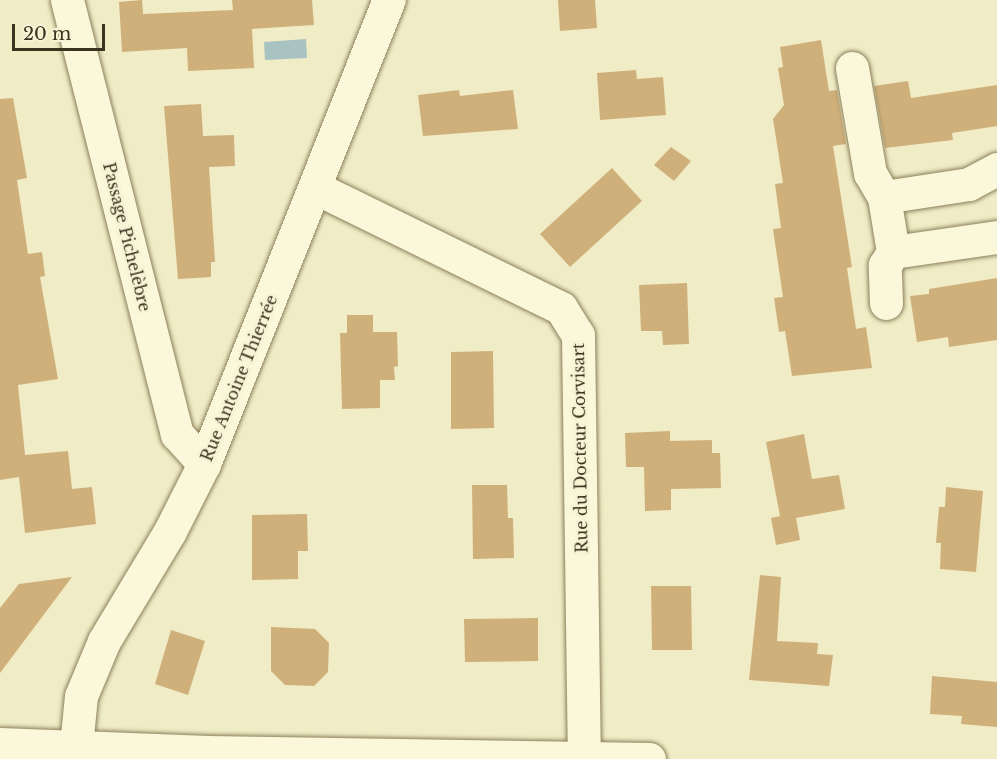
<!DOCTYPE html>
<meta charset="utf-8">
<style>
body{margin:0}
#map{position:relative;width:997px;height:759px;overflow:hidden;background:#f0ecc6;font-family:"Libre Baskerville",serif}
div>[style]{position:absolute}
[style*='--x']{left:calc(var(--x)*1px);top:calc(var(--y)*1px);width:calc(var(--w)*1px);rotate:calc(var(--a)*1deg)}
.water>*{inset:0;background:#a8c3c1}
.building>*{inset:0;background:#cfb07b}
.roads{filter:drop-shadow(0 0 2px #8c805b) drop-shadow(0 0 2px #8c805b)}
.minor>*{height:33px;margin:-16.5px;padding:0 16.5px;transform-origin:16.5px;border-radius:16.5px;background:#faf7da}
span{translate:-50% -50%;white-space:nowrap;text-align:center;line-height:1.15;-webkit-text-stroke:6px #f7f4d6;paint-order:stroke}
.street-label{font-size:16px;color:#3c331f}
.scale{position:absolute;left:12px;top:24px;width:93px;height:27px;box-sizing:border-box;border:3px solid #3c331f;border-top:0;padding-left:8px;font-size:18px;line-height:21px;white-space:nowrap;color:#3c331f;-webkit-text-stroke:4px #f7f4d6;paint-order:stroke}
</style>
<div id="map">
<div class="water">
<i style="clip-path:polygon(306px 39px,307px 58px,265px 60px,264px 42px)"></i>
</div>
<div class="building">
<i style="clip-path:polygon(142px 0,143px 14px,233px 10px,232px 0,312px 0,314px 25px,252px 29px,254px 68px,188px 71px,187px 48px,122px 52px,119px 2px)"></i>
<i style="clip-path:polygon(558px 0,595px 0,597px 28px,560px 31px)"></i>
<i style="clip-path:polygon(821px 40px,829px 91px,837px 90px,846px 144px,833px 146px,852px 267px,847px 268px,856px 329px,866px 327px,872px 368px,792px 376px,785px 331px,779px 332px,774px 298px,783px 297px,773px 229px,781px 228px,775px 184px,783px 183px,773px 119px,784px 105px,778px 68px,783px 67px,780px 47px)"></i>
<i style="clip-path:polygon(636px 70px,637px 79px,663px 77px,666px 115px,600px 120px,597px 73px)"></i>
<i style="clip-path:polygon(908px 81px,911px 98px,997px 85px,997px 126px,952px 133px,953px 140px,885px 148px,874px 86px)"></i>
<i style="clip-path:polygon(459px 90px,460px 96px,513px 90px,518px 129px,423px 136px,418px 95px)"></i>
<i style="clip-path:polygon(13px 98px,27px 178px,17px 180px,28px 254px,42px 252px,45px 276px,40px 277px,58px 379px,18px 385px,25px 455px,68px 451px,72px 489px,92px 487px,96px 524px,25px 533px,19px 477px,0 480px,0 99px)"></i>
<i style="clip-path:polygon(201px 104px,203px 136px,234px 135px,235px 166px,209px 167px,215px 262px,211px 262px,211px 277px,178px 279px,164px 106px)"></i>
<i style="clip-path:polygon(671px 147px,691px 161px,674px 181px,654px 165px)"></i>
<i style="clip-path:polygon(612px 168px,642px 201px,570px 267px,540px 234px)"></i>
<i style="clip-path:polygon(997px 278px,997px 340px,949px 347px,948px 337px,917px 342px,910px 296px,929px 294px,929px 289px)"></i>
<i style="clip-path:polygon(687px 283px,689px 344px,663px 345px,662px 331px,641px 331px,639px 285px)"></i>
<i style="clip-path:polygon(347px 315px,373px 315px,373px 332px,397px 332px,398px 366px,394px 367px,395px 380px,380px 380px,380px 408px,342px 409px,340px 333px,347px 333px)"></i>
<i style="clip-path:polygon(493px 351px,494px 428px,451px 429px,451px 352px)"></i>
<i style="clip-path:polygon(670px 431px,670px 441px,712px 440px,712px 453px,720px 453px,721px 488px,671px 489px,671px 510px,645px 511px,644px 467px,626px 467px,625px 433px)"></i>
<i style="clip-path:polygon(804px 434px,812px 479px,839px 475px,845px 509px,796px 518px,800px 540px,776px 545px,771px 518px,780px 516px,766px 442px)"></i>
<i style="clip-path:polygon(472px 485px,507px 485px,508px 518px,513px 518px,514px 558px,473px 559px)"></i>
<i style="clip-path:polygon(946px 487px,983px 491px,976px 572px,940px 569px,941px 543px,936px 543px,939px 507px,945px 507px)"></i>
<i style="clip-path:polygon(307px 514px,308px 551px,298px 551px,298px 579px,252px 580px,252px 515px)"></i>
<i style="clip-path:polygon(760px 575px,781px 577px,777px 641px,818px 643px,817px 654px,833px 655px,829px 686px,749px 680px)"></i>
<i style="clip-path:polygon(72px 577px,0 673px,0 608px,19px 584px)"></i>
<i style="clip-path:polygon(651px 586px,691px 586px,692px 650px,652px 650px)"></i>
<i style="clip-path:polygon(538px 618px,538px 661px,465px 662px,464px 619px)"></i>
<i style="clip-path:polygon(271px 627px,315px 629px,329px 643px,328px 672px,314px 686px,285px 685px,271px 671px)"></i>
<i style="clip-path:polygon(171px 630px,205px 641px,188px 695px,155px 684px)"></i>
<i style="clip-path:polygon(932px 676px,997px 682px,997px 727px,961px 724px,962px 716px,930px 714px)"></i>
</div>
<div class="roads">
<div class="minor">
<i style="--x:67;--y:0;--w:448;--a:75.8"></i>
<i style="--x:177;--y:434;--w:40;--a:48"></i>
<i style="--x:852;--y:68;--w:107;--a:80.3"></i>
<i style="--x:870;--y:173;--w:28;--a:60"></i>
<i style="--x:997;--y:169;--w:32;--a:152"></i>
<i style="--x:969;--y:184;--w:86;--a:171.3"></i>
<i style="--x:884;--y:197;--w:56;--a:80.7"></i>
<i style="--x:893;--y:252;--w:105;--a:-8.2"></i>
<i style="--x:316;--y:188;--w:273;--a:26.1"></i>
<i style="--x:561;--y:308;--w:32;--a:58"></i>
<i style="--x:578;--y:335;--w:422;--a:89.2"></i>
<i style="--x:886;--y:303;--w:38;--a:-92"></i>
<i style="--x:885;--y:265;--w:15;--a:-58"></i>
<i style="--x:0;--y:744;--w:208;--a:2.2"></i>
<i style="--x:208;--y:752;--w:441;--a:0.9"></i>
<i style="--x:76;--y:746;--w:50;--a:-84.3"></i>
<i style="--x:81;--y:696;--w:60;--a:-67.3"></i>
<i style="--x:104;--y:641;--w:128;--a:-59"></i>
<i style="--x:170;--y:531;--w:75;--a:-63.1"></i>
<i style="--x:204;--y:464;--w:500;--a:-68.3"></i>
</div>
</div>
<div class="street-label">
<span style="left:127px;top:237px;rotate:76deg">Passage Pichelèbre</span>
<span style="left:239px;top:378px;rotate:-68deg">Rue Antoine Thierrée</span>
<span style="left:580px;top:448px;rotate:-91deg">Rue du Docteur Corvisart</span>
</div>
<div class="scale">20 m</div>
</div>
